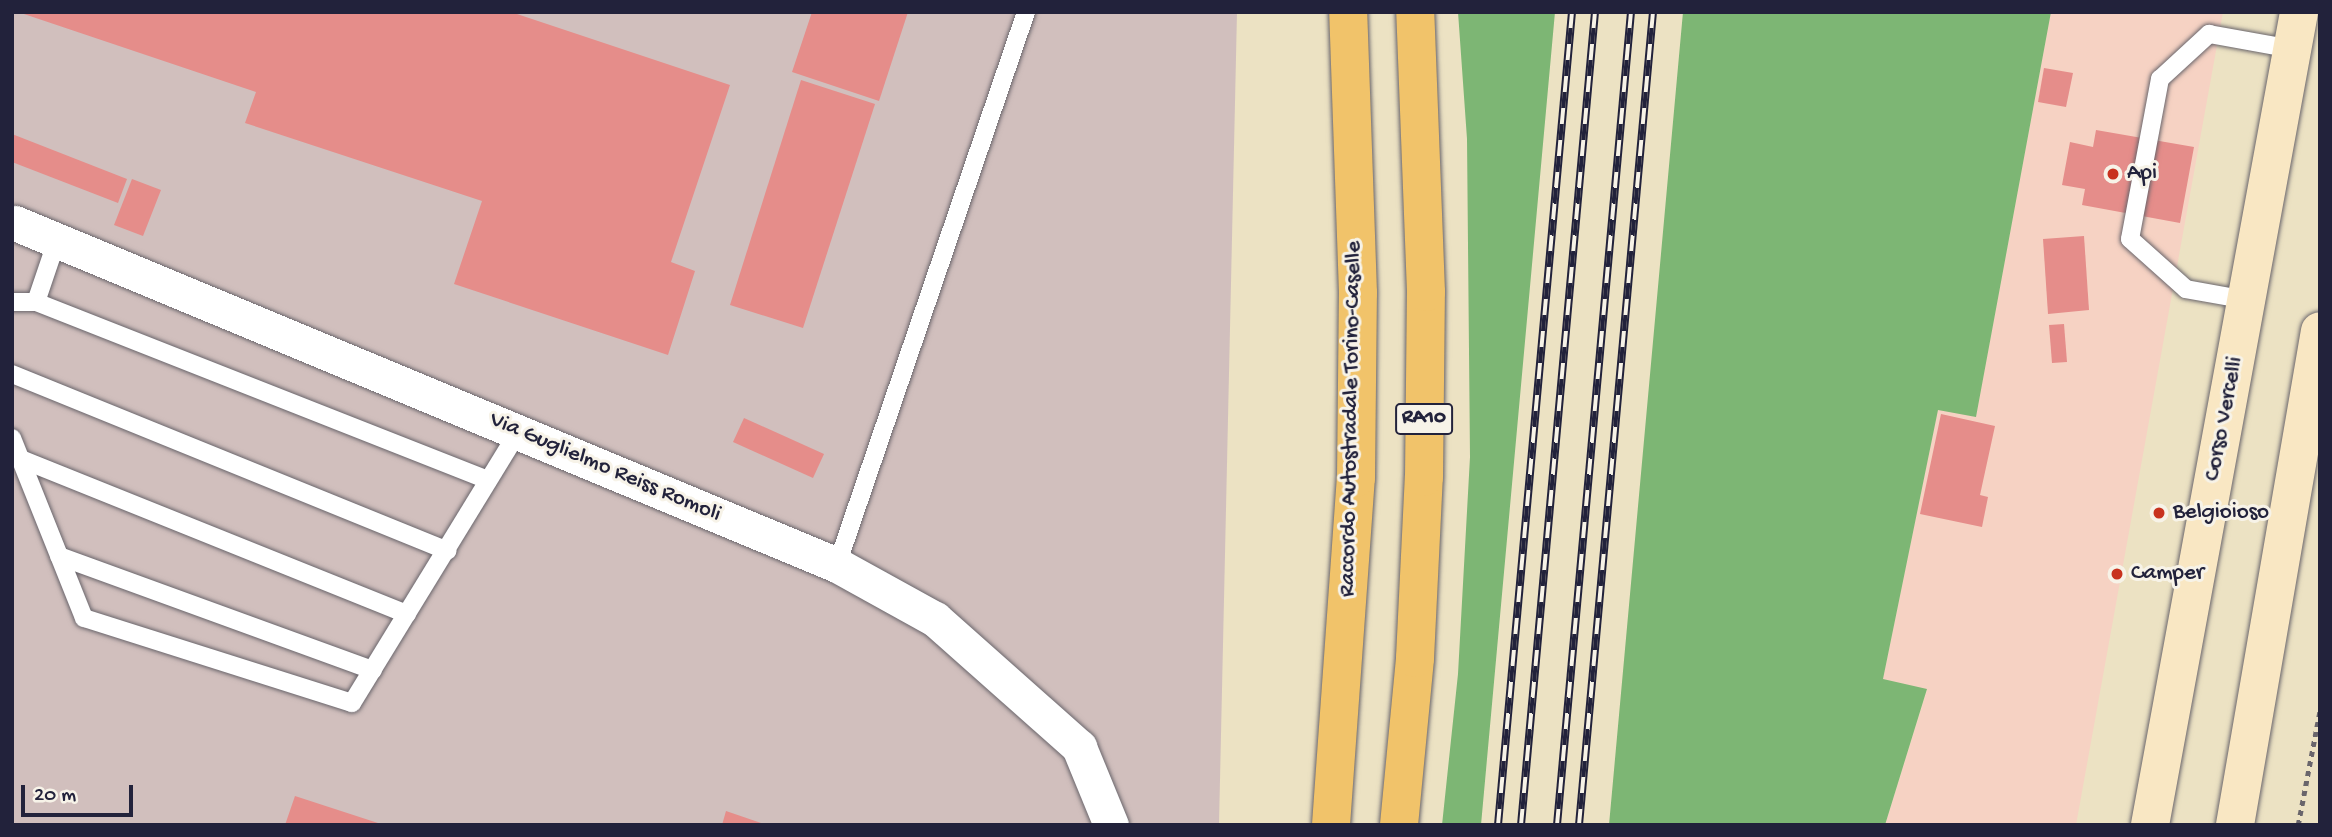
<!DOCTYPE html>
<style>
body{margin:0}
#map{position:relative;width:2332px;height:837px;overflow:hidden;background:#ece2c3;font-family:"Gochi Hand",sans-serif}
div>[style]{position:absolute}
[style*='--x']{left:calc(var(--x)*1px);top:calc(var(--y)*1px);width:calc(var(--w)*1px);rotate:calc(var(--a)*1deg)}
.built>*{inset:0;background:#f6d2c3}
.industrial>*{inset:0;background:#d1bfbd}
.forest>*{inset:0;background:#7db674}
.building>*{inset:0;background:#e58d8a}
.path>*{height:4.5px;margin-top:-2.25px;transform-origin:0;background:repeating-linear-gradient(90deg,#69656b 0 5px,transparent 0 10px)}
.roads{filter:drop-shadow(0 0 2px #69656b) drop-shadow(0 0 2px #69656b)}
.service>*{height:18px;margin:-9px;padding:0 9px;transform-origin:9px;border-radius:9px;background:#fff}
.minor>*{height:35px;margin:-17.5px;padding:0 17.5px;transform-origin:17.5px;border-radius:17.5px;background:#fff}
.secondary>*{height:38px;margin:-19px;padding:0 19px;transform-origin:19px;border-radius:19px;background:#f9e7c3}
.motorway>*{height:38px;margin:-19px;padding:0 19px;transform-origin:19px;border-radius:19px;background:#f1c36a}
.rail>*{height:8px;margin-top:-4px;transform-origin:0;background:repeating-linear-gradient(90deg,#f7f3e8 0 16px,#22223b 0 32px);box-sizing:border-box;border-block:2px solid #22223b}
.dots>*{width:19px;height:19px;translate:-50% -50%;box-sizing:border-box;border:4px solid #f7f3e8;border-radius:50%}
span{translate:-50% -50%;white-space:nowrap;text-align:center;line-height:1.15;-webkit-text-stroke:6px #f7f3e8;paint-order:stroke}
.shield-label span{padding:2px 5px;background:#f7f3e8;border:2px solid;border-radius:5px;-webkit-text-stroke-width:0}
.shield-label{font-size:21px;color:#22223b;font-weight:700}
.poi-label{font-size:23px;color:#22223b}
.left{translate:0 -50%;text-align:left}
.street-label{font-size:23px;color:#22223b}
.frame{position:absolute;inset:0;border:14px solid #22223b;pointer-events:none}
.scale{position:absolute;left:21px;top:785px;width:112px;height:32px;box-sizing:border-box;border:4px solid #22223b;border-top:0;padding-left:9px;font-size:21px;line-height:24px;white-space:nowrap;color:#22223b;-webkit-text-stroke:5px #f7f3e8;paint-order:stroke}
</style>
<div id="map">
<div class="built">
<i style="clip-path:polygon(2051px 12px,2223px 12px,2076px 825px,1885px 825px,1927px 690px,1883px 679px,1938px 409px,1976px 416px)"></i>
</div>
<div class="industrial">
<i style="clip-path:polygon(12px 12px,1237px 12px,1219px 825px,12px 825px)"></i>
</div>
<div class="forest">
<i style="clip-path:polygon(1458px 12px,1555px 12px,1481px 825px,1442px 825px,1458px 674px,1470px 457px,1467px 139px)"></i>
<i style="clip-path:polygon(1683px 12px,2051px 12px,1976px 417px,1938px 410px,1883px 679px,1927px 689px,1885px 825px,1609px 825px)"></i>
</div>
<div class="building">
<i style="clip-path:polygon(18px 12px,511px 12px,730px 85px,671px 262px,695px 271px,668px 355px,454px 284px,482px 201px,245px 123px,256px 92px)"></i>
<i style="clip-path:polygon(812px 12px,908px 12px,879px 101px,792px 72px)"></i>
<i style="clip-path:polygon(2044px 68px,2073px 73px,2066px 107px,2038px 102px)"></i>
<i style="clip-path:polygon(801px 80px,875px 104px,803px 328px,730px 305px)"></i>
<i style="clip-path:polygon(2096px 130px,2194px 147px,2180px 223px,2082px 205px,2085px 189px,2062px 185px,2070px 142px,2093px 147px)"></i>
<i style="clip-path:polygon(12px 134px,127px 179px,118px 203px,12px 162px)"></i>
<i style="clip-path:polygon(132px 179px,161px 190px,143px 236px,114px 225px)"></i>
<i style="clip-path:polygon(2084px 236px,2089px 310px,2048px 314px,2043px 239px)"></i>
<i style="clip-path:polygon(2064px 324px,2067px 362px,2052px 363px,2049px 325px)"></i>
<i style="clip-path:polygon(1941px 414px,1995px 426px,1980px 495px,1988px 497px,1982px 527px,1920px 514px)"></i>
<i style="clip-path:polygon(744px 418px,824px 454px,813px 478px,733px 442px)"></i>
<i style="clip-path:polygon(295px 796px,381px 824px,381px 825px,285px 825px)"></i>
<i style="clip-path:polygon(726px 811px,764px 824px,763px 825px,722px 825px)"></i>
</div>
<div class="path">
<i style="--x:2298;--y:825;--w:117;--a:-79.2"></i>
</div>
<div class="roads">
<div class="service">
<i style="--x:2247;--y:300;--w:62;--a:-169.8"></i>
<i style="--x:2186;--y:289;--w:75;--a:-138.2"></i>
<i style="--x:2130;--y:239;--w:163;--a:-79.4"></i>
<i style="--x:2160;--y:79;--w:67;--a:-42.6"></i>
<i style="--x:2209;--y:34;--w:84;--a:10.2"></i>
<i style="--x:12;--y:302;--w:24;--a:0"></i>
<i style="--x:36;--y:302;--w:65;--a:-71.3"></i>
<i style="--x:36;--y:302;--w:486;--a:21.5"></i>
<i style="--x:12;--y:374;--w:470;--a:22.1"></i>
<i style="--x:12;--y:438;--w:194;--a:68.2"></i>
<i style="--x:84;--y:618;--w:281;--a:17.6"></i>
<i style="--x:352;--y:703;--w:318;--a:-58.5"></i>
<i style="--x:21;--y:459;--w:416;--a:21.9"></i>
<i style="--x:59;--y:556;--w:334;--a:20"></i>
<i style="--x:837;--y:565;--w:584;--a:-71.13"></i>
</div>
<div class="minor">
<i style="--x:15;--y:223;--w:890;--a:22.59"></i>
<i style="--x:837;--y:565;--w:112;--a:28.9"></i>
<i style="--x:935;--y:619;--w:193;--a:41.6"></i>
<i style="--x:1079;--y:747;--w:84;--a:67.7"></i>
</div>
<div class="secondary">
<i style="--x:2150;--y:825;--w:827;--a:-79.61"></i>
<i style="--x:2235;--y:825;--w:501;--a:-80.24"></i>
</div>
<div class="motorway">
<i style="--x:1331;--y:825;--w:348;--a:-85.9"></i>
<i style="--x:1356;--y:478;--w:185;--a:-89.4"></i>
<i style="--x:1358;--y:293;--w:281;--a:-92"></i>
<i style="--x:1399;--y:825;--w:168;--a:-84.5"></i>
<i style="--x:1415;--y:658;--w:181;--a:-87.2"></i>
<i style="--x:1424;--y:477;--w:185;--a:-89.4"></i>
<i style="--x:1426;--y:292;--w:280;--a:-92.2"></i>
</div>
</div>
<div class="rail">
<i style="--x:1498;--y:825;--w:816;--a:-84.8"></i>
<i style="--x:1521;--y:825;--w:816;--a:-84.8"></i>
<i style="--x:1557;--y:825;--w:816;--a:-84.8"></i>
<i style="--x:1579;--y:825;--w:816;--a:-84.8"></i>
</div>
<div class="dots">
<i style="left:2113px;top:174px;background:#c8321e"></i>
<i style="left:2159px;top:513px;background:#c8321e"></i>
<i style="left:2117px;top:574px;background:#c8321e"></i>
</div>
<div class="shield-label">
<span style="left:1424px;top:419px">RA10</span>
</div>
<div class="poi-label">
<span class="left" style="left:2127px;top:174px">Api</span>
<span class="left" style="left:2173px;top:513px">Belgioioso</span>
<span class="left" style="left:2131px;top:574px">Camper</span>
</div>
<div class="street-label">
<span style="left:1352px;top:419px;rotate:-89deg">Raccordo Autostradale Torino-Caselle</span>
<span style="left:2225px;top:419px;rotate:-79deg">Corso Vercelli</span>
<span style="left:605px;top:468px;rotate:23deg">Via Guglielmo Reiss Romoli</span>
</div>
<div class="frame"></div>
<div class="scale">20 m</div>
</div>
